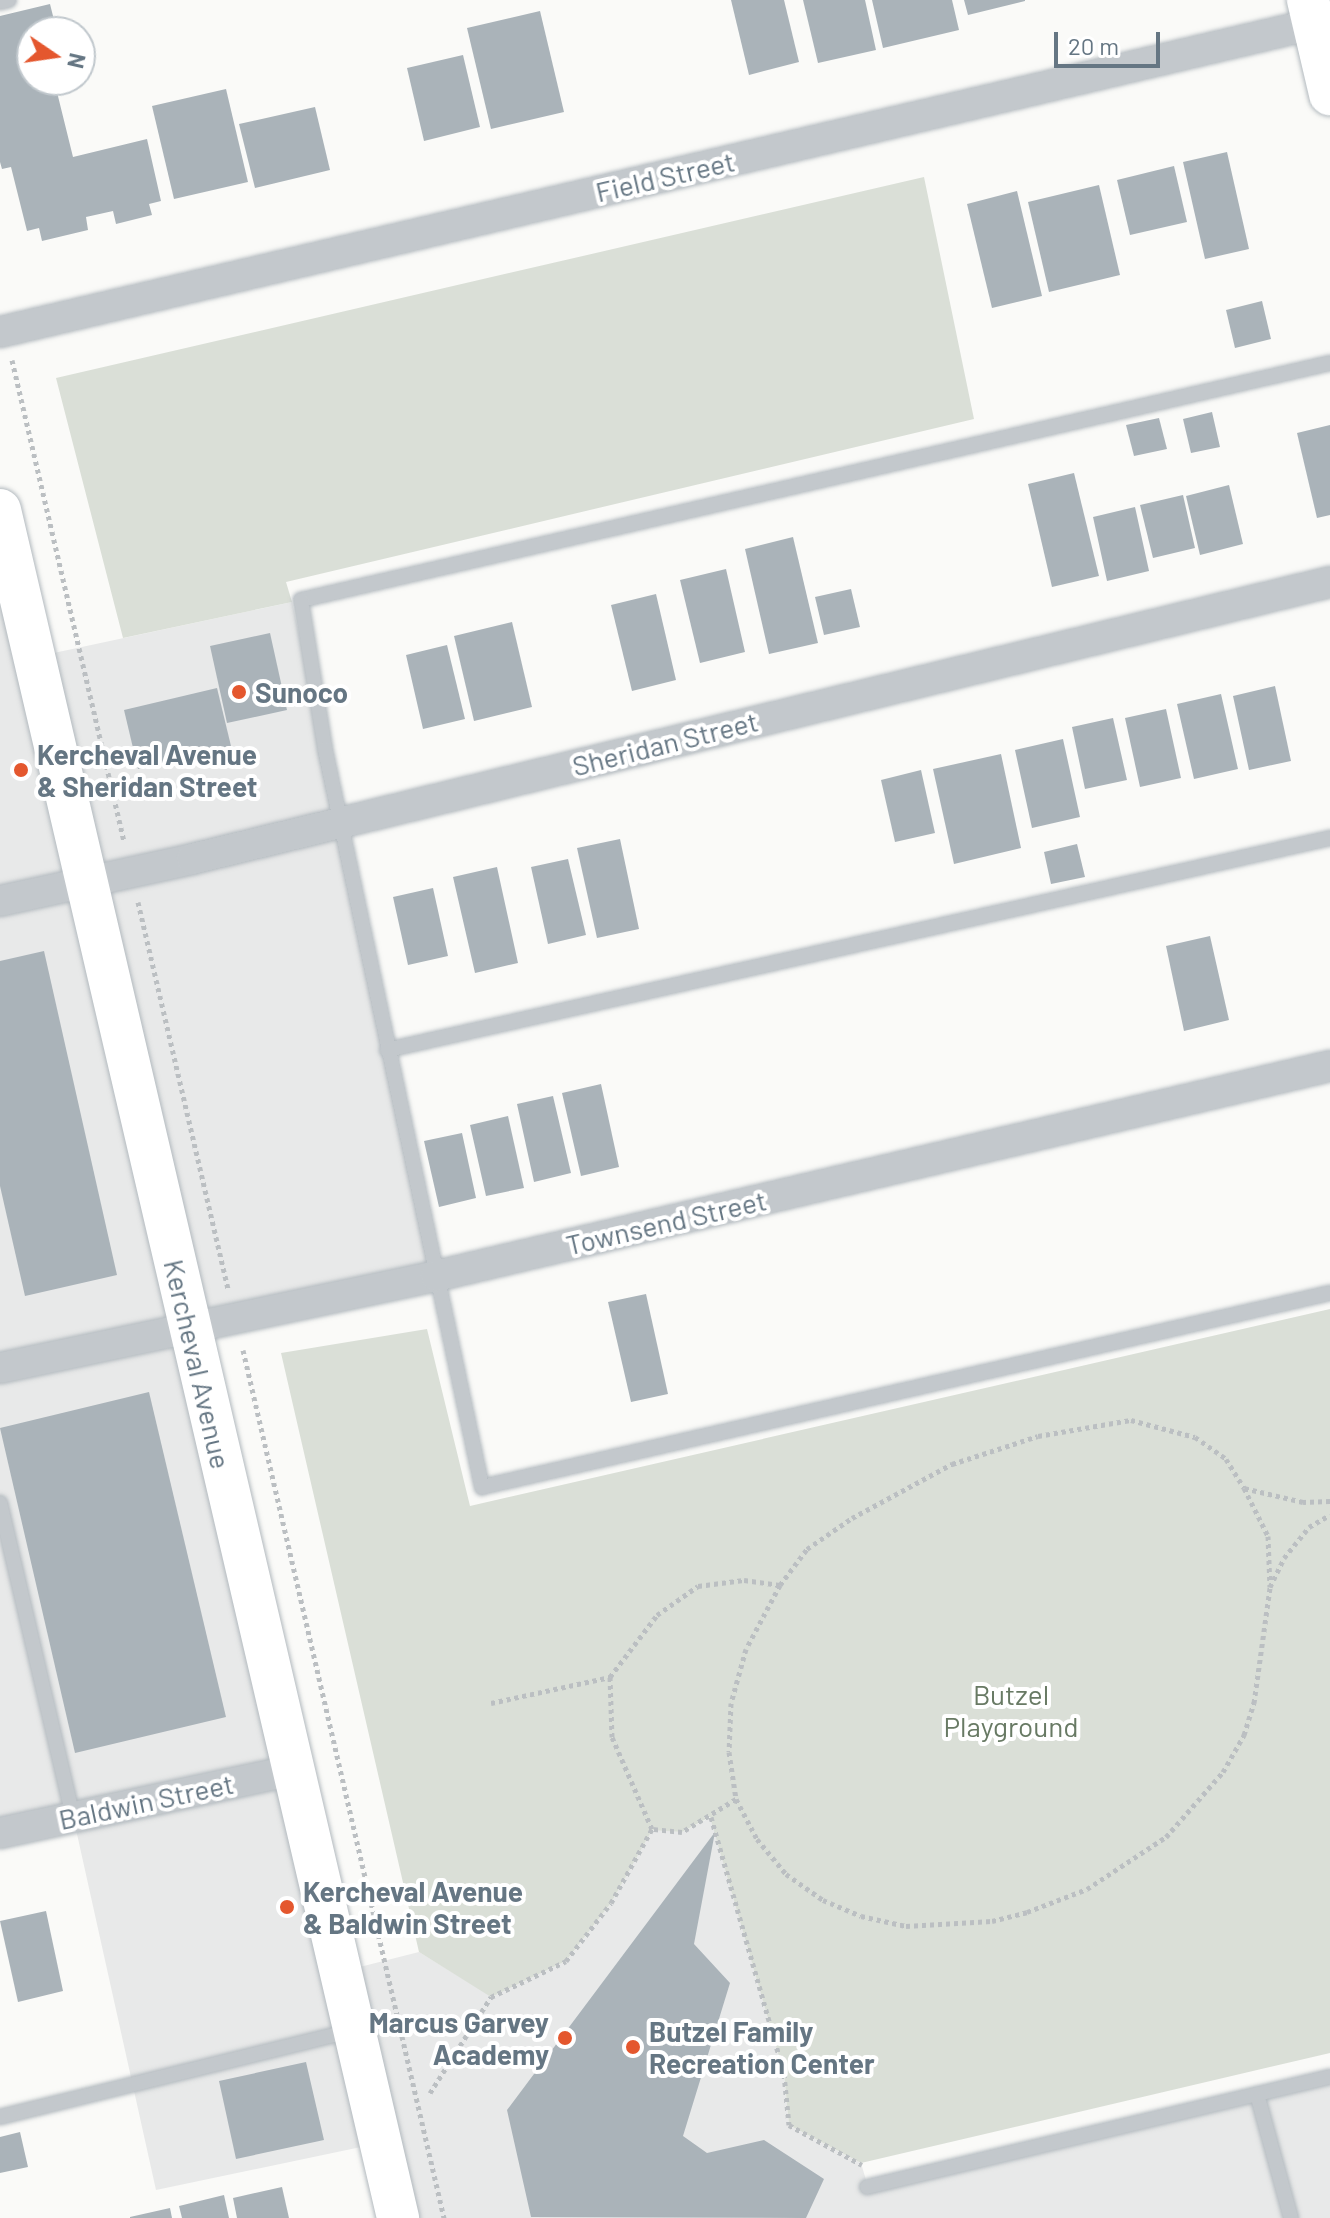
<!DOCTYPE html>
<style>
body{margin:0}
#map{position:relative;width:1330px;height:2218px;overflow:hidden;background:#fafaf8;font-family:Barlow,sans-serif}
div>[style]{position:absolute}
[style*='--x']{left:calc(var(--x)*1px);top:calc(var(--y)*1px);width:calc(var(--w)*1px);rotate:calc(var(--a)*1deg)}
.built>*{inset:0;background:#e8e9e9}
.green>*{inset:0;background:#dadfd7}
.building>*{inset:0;background:#aab3b9}
.path>*{height:5px;margin-top:-2.5px;transform-origin:0;background:repeating-linear-gradient(90deg,#bbbfc2 0 4px,transparent 0 8px)}
.roads{filter:drop-shadow(0 0 2px #b3babf) drop-shadow(0 0 2px #b3babf)}
.lane>*{height:14px;margin:-7px;padding:0 7px;transform-origin:7px;border-radius:7px;background:#c3c8cc}
.street>*{height:30px;margin:-15px;padding:0 15px;transform-origin:15px;border-radius:15px;background:#c3c8cc}
.secondary>*{height:42px;margin:-21px;padding:0 21px;transform-origin:21px;border-radius:21px;background:#fff}
.dots>*{width:22px;height:22px;translate:-50% -50%;box-sizing:border-box;border:4px solid #fff;border-radius:50%}
span{translate:-50% -50%;white-space:nowrap;text-align:center;line-height:1.15;-webkit-text-stroke:8px #fff;paint-order:stroke}
.street-label{font-size:28px;color:#657683}
.poi-label{font-size:28px;color:#657683;font-weight:700}
.left{translate:0 -50%;text-align:left}
.right{translate:-100% -50%;text-align:right}
.park-label{font-size:28px;color:#687a64}
.north{position:absolute;left:16px;top:16px;width:80px;height:80px;box-sizing:border-box;background:#fff;border:2px solid #c1c8cd;border-radius:50%;rotate:103deg;font-size:22px;font-weight:700;line-height:32px;text-align:center;color:#657683}
.north::after{content:'';display:block;margin:auto;width:28px;height:36px;background:#e4572e;clip-path:polygon(50% 0,100% 100%,50% 72%,0 100%)}
.scale{position:absolute;left:1054px;top:32px;width:106px;height:36px;box-sizing:border-box;border:4px solid #657683;border-top:0;padding-left:10px;font-size:24px;line-height:28px;white-space:nowrap;color:#657683;-webkit-text-stroke:6px #fff;paint-order:stroke}
</style>
<div id="map">
<div class="built">
<i style="clip-path:polygon(0 510px,35px 657px,292px 602px,436px 1276px,190px 1328px,340px 1972px,419px 1952px,491px 1996px,566px 1961px,611px 1903px,652px 1829px,682px 1832px,711px 1817px,784px 2074px,789px 2125px,861px 2163px,868px 2187px,1330px 2077px,1330px 2218px,398px 2218px,380px 2143px,156px 2190px,73px 1816px,0 1833px)"></i>
</div>
<div class="green">
<i style="clip-path:polygon(924px 177px,974px 419px,286px 582px,292px 602px,123px 638px,56px 378px)"></i>
<i style="clip-path:polygon(1330px 1309px,1330px 2053px,861px 2163px,789px 2125px,784px 2074px,710px 1817px,682px 1832px,652px 1830px,611px 1903px,566px 1961px,491px 1997px,419px 1952px,281px 1353px,427px 1329px,470px 1506px)"></i>
</div>
<div class="building">
<i style="clip-path:polygon(731px 0,784px 0,799px 62px,749px 75px)"></i>
<i style="clip-path:polygon(803px 0,865px 0,876px 50px,818px 63px)"></i>
<i style="clip-path:polygon(872px 0,952px 0,959px 30px,883px 48px)"></i>
<i style="clip-path:polygon(964px 0,1025px 0,1025px 1px,968px 15px)"></i>
<i style="clip-path:polygon(50px 4px,57px 32px,32px 32px,32px 80px,54px 80px,73px 157px,147px 139px,161px 201px,149px 204px,152px 215px,116px 224px,113px 211px,86px 217px,88px 230px,42px 241px,39px 228px,27px 231px,11px 167px,2px 169px,0 162px,0 16px)"></i>
<i style="clip-path:polygon(540px 11px,564px 112px,491px 129px,467px 28px)"></i>
<i style="clip-path:polygon(463px 55px,480px 127px,424px 141px,407px 68px)"></i>
<i style="clip-path:polygon(226px 89px,248px 182px,174px 199px,152px 106px)"></i>
<i style="clip-path:polygon(315px 107px,330px 170px,255px 188px,239px 124px)"></i>
<i style="clip-path:polygon(1227px 152px,1249px 249px,1205px 259px,1183px 162px)"></i>
<i style="clip-path:polygon(1174px 166px,1187px 222px,1130px 235px,1117px 180px)"></i>
<i style="clip-path:polygon(1099px 185px,1120px 275px,1049px 292px,1028px 202px)"></i>
<i style="clip-path:polygon(1017px 191px,1042px 296px,992px 308px,967px 204px)"></i>
<i style="clip-path:polygon(1262px 301px,1271px 339px,1235px 348px,1226px 310px)"></i>
<i style="clip-path:polygon(1212px 412px,1220px 447px,1191px 453px,1183px 419px)"></i>
<i style="clip-path:polygon(1159px 418px,1167px 449px,1134px 456px,1126px 425px)"></i>
<i style="clip-path:polygon(1330px 425px,1330px 515px,1317px 518px,1297px 433px)"></i>
<i style="clip-path:polygon(1074px 473px,1099px 576px,1052px 587px,1028px 484px)"></i>
<i style="clip-path:polygon(1229px 485px,1243px 544px,1200px 555px,1186px 496px)"></i>
<i style="clip-path:polygon(1183px 495px,1195px 548px,1153px 558px,1140px 505px)"></i>
<i style="clip-path:polygon(1135px 507px,1149px 571px,1107px 581px,1093px 517px)"></i>
<i style="clip-path:polygon(793px 537px,818px 643px,769px 654px,745px 549px)"></i>
<i style="clip-path:polygon(726px 569px,745px 652px,700px 663px,680px 580px)"></i>
<i style="clip-path:polygon(851px 589px,860px 627px,824px 635px,815px 597px)"></i>
<i style="clip-path:polygon(656px 594px,676px 680px,632px 691px,611px 605px)"></i>
<i style="clip-path:polygon(512px 622px,532px 707px,474px 721px,454px 636px)"></i>
<i style="clip-path:polygon(270px 633px,287px 710px,227px 723px,210px 646px)"></i>
<i style="clip-path:polygon(447px 645px,465px 719px,423px 729px,406px 655px)"></i>
<i style="clip-path:polygon(1275px 686px,1291px 761px,1249px 770px,1233px 696px)"></i>
<i style="clip-path:polygon(217px 688px,231px 746px,138px 769px,124px 710px)"></i>
<i style="clip-path:polygon(1221px 694px,1238px 769px,1194px 779px,1177px 704px)"></i>
<i style="clip-path:polygon(1166px 709px,1181px 778px,1140px 787px,1125px 718px)"></i>
<i style="clip-path:polygon(1113px 718px,1127px 780px,1085px 789px,1072px 727px)"></i>
<i style="clip-path:polygon(1063px 739px,1080px 817px,1032px 828px,1015px 750px)"></i>
<i style="clip-path:polygon(1001px 754px,1021px 848px,954px 864px,933px 769px)"></i>
<i style="clip-path:polygon(921px 770px,935px 833px,895px 842px,881px 780px)"></i>
<i style="clip-path:polygon(620px 839px,639px 929px,597px 938px,577px 848px)"></i>
<i style="clip-path:polygon(1077px 844px,1085px 877px,1051px 884px,1044px 852px)"></i>
<i style="clip-path:polygon(568px 859px,586px 935px,548px 944px,531px 867px)"></i>
<i style="clip-path:polygon(497px 867px,518px 963px,475px 973px,453px 877px)"></i>
<i style="clip-path:polygon(433px 888px,448px 956px,408px 965px,393px 897px)"></i>
<i style="clip-path:polygon(1210px 936px,1229px 1020px,1184px 1031px,1166px 946px)"></i>
<i style="clip-path:polygon(44px 951px,117px 1275px,25px 1296px,0 1186px,0 961px)"></i>
<i style="clip-path:polygon(601px 1084px,619px 1167px,581px 1176px,562px 1093px)"></i>
<i style="clip-path:polygon(553px 1096px,571px 1173px,534px 1182px,517px 1104px)"></i>
<i style="clip-path:polygon(508px 1116px,524px 1188px,486px 1196px,470px 1125px)"></i>
<i style="clip-path:polygon(462px 1133px,476px 1198px,439px 1207px,424px 1141px)"></i>
<i style="clip-path:polygon(646px 1294px,668px 1394px,631px 1402px,608px 1302px)"></i>
<i style="clip-path:polygon(149px 1392px,226px 1717px,75px 1753px,0 1428px)"></i>
<i style="clip-path:polygon(715px 1832px,694px 1944px,730px 1983px,683px 2136px,707px 2153px,764px 2140px,824px 2179px,806px 2218px,531px 2217px,507px 2110px)"></i>
<i style="clip-path:polygon(46px 1911px,63px 1991px,18px 2002px,0 1921px)"></i>
<i style="clip-path:polygon(306px 2062px,324px 2140px,236px 2159px,219px 2081px)"></i>
<i style="clip-path:polygon(20px 2132px,28px 2167px,0 2173px,0 2137px)"></i>
<i style="clip-path:polygon(282px 2187px,289px 2218px,237px 2218px,233px 2198px)"></i>
<i style="clip-path:polygon(224px 2195px,229px 2218px,182px 2218px,179px 2206px)"></i>
<i style="clip-path:polygon(170px 2208px,172px 2218px,130px 2218px,130px 2217px)"></i>
</div>
<div class="path">
<i style="--x:12;--y:360;--w:494;--a:76.9"></i>
<i style="--x:138;--y:902;--w:397;--a:76.9"></i>
<i style="--x:243;--y:1350;--w:891;--a:76.96"></i>
<i style="--x:1330;--y:1501;--w:27;--a:178"></i>
<i style="--x:1303;--y:1502;--w:61;--a:-166.7"></i>
<i style="--x:1244;--y:1488;--w:54;--a:63.4"></i>
<i style="--x:1268;--y:1536;--w:51;--a:87.8"></i>
<i style="--x:1270;--y:1587;--w:32;--a:-64"></i>
<i style="--x:1284;--y:1558;--w:40;--a:-51"></i>
<i style="--x:1309;--y:1527;--w:24;--a:-30"></i>
<i style="--x:744;--y:1580;--w:36;--a:8"></i>
<i style="--x:780;--y:1585;--w:72;--a:118"></i>
<i style="--x:746;--y:1649;--w:56;--a:105.5"></i>
<i style="--x:731;--y:1703;--w:49;--a:92.3"></i>
<i style="--x:729;--y:1752;--w:48;--a:81.5"></i>
<i style="--x:736;--y:1799;--w:63;--a:148.6"></i>
<i style="--x:682;--y:1832;--w:30;--a:-174"></i>
<i style="--x:652;--y:1829;--w:100;--a:-113.5"></i>
<i style="--x:612;--y:1737;--w:60;--a:-91.9"></i>
<i style="--x:610;--y:1677;--w:78;--a:-52.8"></i>
<i style="--x:657;--y:1615;--w:50;--a:-35.3"></i>
<i style="--x:698;--y:1586;--w:46;--a:-7.4"></i>
<i style="--x:780;--y:1585;--w:45;--a:-53.1"></i>
<i style="--x:807;--y:1549;--w:55;--a:-34.6"></i>
<i style="--x:852;--y:1518;--w:114;--a:-28.4"></i>
<i style="--x:952;--y:1464;--w:90;--a:-18"></i>
<i style="--x:1038;--y:1436;--w:94;--a:-9.8"></i>
<i style="--x:1131;--y:1420;--w:66;--a:14.9"></i>
<i style="--x:1195;--y:1437;--w:38;--a:35"></i>
<i style="--x:1226;--y:1459;--w:34;--a:58"></i>
<i style="--x:491;--y:1703;--w:122;--a:-12.3"></i>
<i style="--x:736;--y:1799;--w:45;--a:62.3"></i>
<i style="--x:757;--y:1839;--w:45;--a:50.4"></i>
<i style="--x:786;--y:1874;--w:45;--a:35.1"></i>
<i style="--x:823;--y:1900;--w:41;--a:22.8"></i>
<i style="--x:861;--y:1916;--w:46;--a:12.5"></i>
<i style="--x:906;--y:1926;--w:86;--a:-3.3"></i>
<i style="--x:992;--y:1921;--w:36;--a:-14"></i>
<i style="--x:1027;--y:1912;--w:64;--a:-21"></i>
<i style="--x:1087;--y:1889;--w:95;--a:-33.4"></i>
<i style="--x:1166;--y:1837;--w:86;--a:-48.8"></i>
<i style="--x:1223;--y:1772;--w:43;--a:-60.4"></i>
<i style="--x:1244;--y:1735;--w:34;--a:-73"></i>
<i style="--x:1254;--y:1703;--w:117;--a:-82.1"></i>
<i style="--x:711;--y:1817;--w:267;--a:74.1"></i>
<i style="--x:784;--y:2074;--w:51;--a:84.4"></i>
<i style="--x:789;--y:2125;--w:83;--a:28.7"></i>
<i style="--x:430;--y:2093;--w:114;--a:-57.6"></i>
<i style="--x:491;--y:1997;--w:83;--a:-25.6"></i>
<i style="--x:566;--y:1961;--w:73;--a:-52.2"></i>
<i style="--x:611;--y:1903;--w:85;--a:-61"></i>
</div>
<div class="roads">
<div class="lane">
<i style="--x:0;--y:2;--w:9;--a:-13"></i>
<i style="--x:1330;--y:363;--w:1056;--a:167.03"></i>
<i style="--x:301;--y:600;--w:151;--a:80.8"></i>
<i style="--x:325;--y:749;--w:755;--a:77.99"></i>
<i style="--x:482;--y:1487;--w:870;--a:-12.89"></i>
<i style="--x:387;--y:1050;--w:967;--a:-12.67"></i>
<i style="--x:0;--y:1503;--w:321;--a:76.9"></i>
<i style="--x:1257;--y:2094;--w:129;--a:74.7"></i>
<i style="--x:0;--y:2117;--w:360;--a:-13.8"></i>
<i style="--x:867;--y:2187;--w:476;--a:-13.4"></i>
</div>
<div class="street">
<i style="--x:0;--y:332;--w:1366;--a:-13.2"></i>
<i style="--x:0;--y:901;--w:197;--a:-12.3"></i>
<i style="--x:192;--y:859;--w:1171;--a:-13.68"></i>
<i style="--x:0;--y:1368;--w:446;--a:-11.9"></i>
<i style="--x:436;--y:1276;--w:918;--a:-13.22"></i>
<i style="--x:0;--y:1833;--w:300;--a:-12.1"></i>
</div>
<div class="secondary">
<i style="--x:1308;--y:0;--w:97;--a:76.8"></i>
<i style="--x:0;--y:510;--w:1754;--a:76.88"></i>
</div>
</div>
<div class="dots">
<i style="left:239px;top:692px;background:#e4572e"></i>
<i style="left:21px;top:770px;background:#e4572e"></i>
<i style="left:287px;top:1907px;background:#e4572e"></i>
<i style="left:565px;top:2038px;background:#e4572e"></i>
<i style="left:633px;top:2047px;background:#e4572e"></i>
</div>
<div class="street-label">
<span style="left:665px;top:176px;rotate:-13deg">Field Street</span>
<span style="left:665px;top:743px;rotate:-14deg">Sheridan Street</span>
<span style="left:666px;top:1222px;rotate:-13deg">Townsend Street</span>
<span style="left:198px;top:1364px;rotate:77deg">Kercheval Avenue</span>
<span style="left:146px;top:1801px;rotate:-12deg">Baldwin Street</span>
</div>
<div class="poi-label">
<span class="left" style="left:255px;top:692px">Sunoco</span>
<span class="left" style="left:37px;top:770px">Kercheval Avenue<br>&amp; Sheridan Street</span>
<span class="left" style="left:303px;top:1907px">Kercheval Avenue<br>&amp; Baldwin Street</span>
<span class="right" style="left:549px;top:2038px">Marcus Garvey<br>Academy</span>
<span class="left" style="left:649px;top:2047px">Butzel Family<br>Recreation Center</span>
</div>
<div class="park-label">
<span style="left:1011px;top:1710px">Butzel<br>Playground</span>
</div>
<div class="north">N</div>
<div class="scale">20 m</div>
</div>
